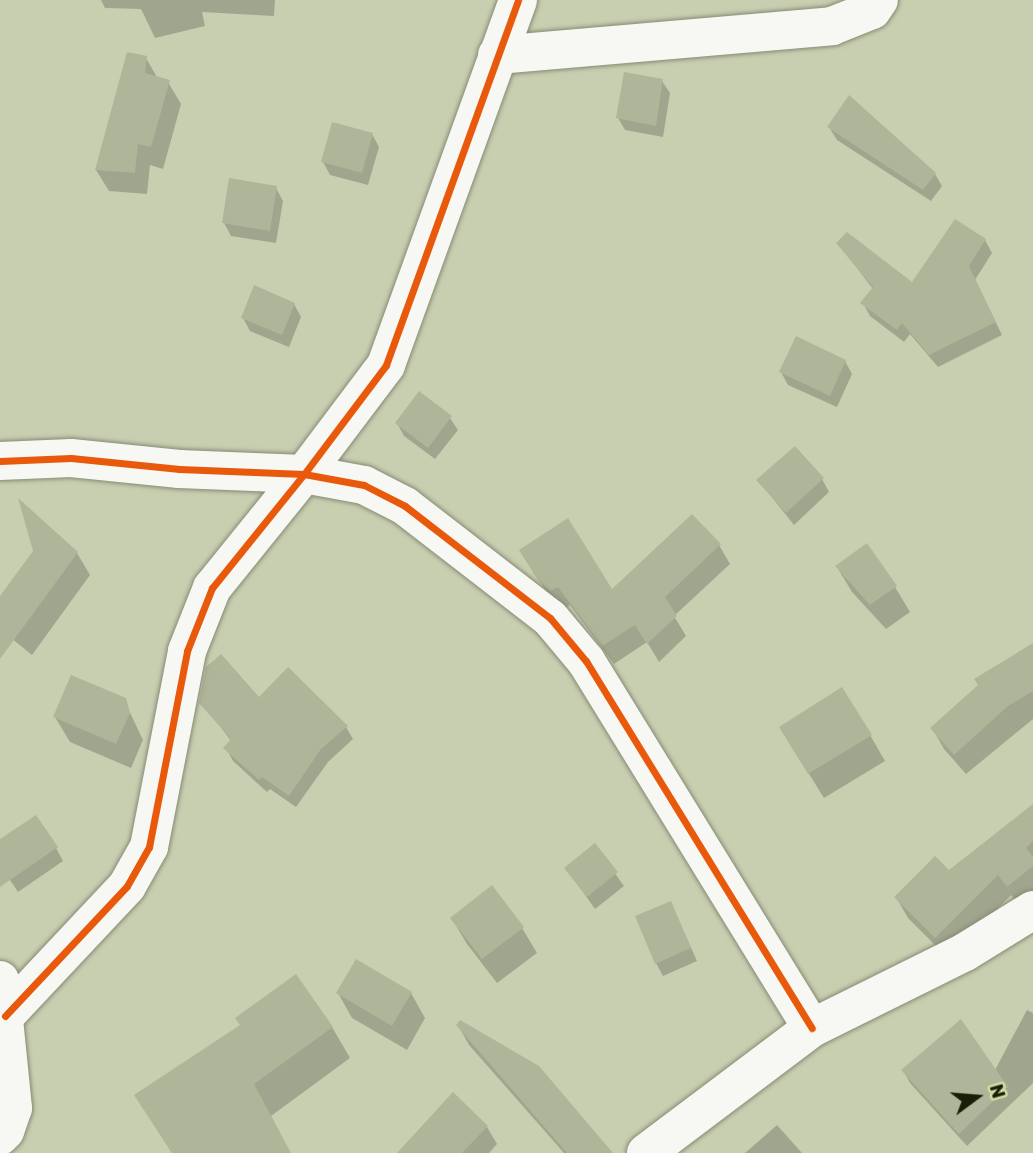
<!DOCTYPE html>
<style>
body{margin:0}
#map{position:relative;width:1033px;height:1153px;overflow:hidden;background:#c8cfb1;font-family:Rubik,sans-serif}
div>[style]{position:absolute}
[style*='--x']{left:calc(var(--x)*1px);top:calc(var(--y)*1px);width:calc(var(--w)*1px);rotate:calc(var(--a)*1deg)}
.shadow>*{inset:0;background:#0003}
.building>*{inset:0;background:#aeb598}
.roads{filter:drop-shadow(0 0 2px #868b74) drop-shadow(0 0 2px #868b74)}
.street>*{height:38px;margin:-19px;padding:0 19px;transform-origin:19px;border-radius:19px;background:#f7f8f3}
.cycleway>*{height:7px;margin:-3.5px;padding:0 3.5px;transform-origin:3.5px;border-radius:3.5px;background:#e8590c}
span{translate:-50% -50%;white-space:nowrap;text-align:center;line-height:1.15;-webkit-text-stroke:6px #cedca4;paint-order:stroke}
.north{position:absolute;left:942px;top:1062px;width:70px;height:70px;-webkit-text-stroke:5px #cedca4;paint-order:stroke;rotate:74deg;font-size:19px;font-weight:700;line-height:28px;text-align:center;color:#191e08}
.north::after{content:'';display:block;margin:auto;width:24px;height:32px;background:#191e08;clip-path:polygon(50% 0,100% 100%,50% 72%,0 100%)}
</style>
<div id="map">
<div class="shadow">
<i style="clip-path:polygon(101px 0,275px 0,274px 16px,202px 12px,205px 26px,155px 38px,141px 9px,105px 8px)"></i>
<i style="clip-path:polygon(146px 58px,158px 79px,168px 82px,181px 104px,163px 169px,150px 165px,147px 194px,109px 191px,96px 170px)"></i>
<i style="clip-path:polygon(662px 81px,670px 93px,663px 137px,625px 130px,618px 118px)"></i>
<i style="clip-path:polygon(829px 127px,935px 174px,942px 186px,931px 201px,837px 140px)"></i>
<i style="clip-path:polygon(372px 134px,379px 147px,368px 185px,330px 175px,323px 162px)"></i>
<i style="clip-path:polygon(276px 188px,283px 201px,276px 243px,231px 236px,224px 223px)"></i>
<i style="clip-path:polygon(985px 240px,992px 253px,975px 280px,1002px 335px,938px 367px,910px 334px,904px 342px,870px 316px,863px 303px,873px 289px,838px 243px,912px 285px)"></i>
<i style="clip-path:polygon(294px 304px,301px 317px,289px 347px,250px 331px,243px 318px)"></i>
<i style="clip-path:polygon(845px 361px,852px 374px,837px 407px,788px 385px,781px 372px)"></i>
<i style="clip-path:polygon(450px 418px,458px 430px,435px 459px,404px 436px,397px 423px)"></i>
<i style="clip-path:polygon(822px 479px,829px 492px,794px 525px,759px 481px)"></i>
<i style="clip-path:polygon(719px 545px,730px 564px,674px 616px,686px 636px,659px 662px,647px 642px,614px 664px,570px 605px,563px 609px,552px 601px,532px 569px,611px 591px)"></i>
<i style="clip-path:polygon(77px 553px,90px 575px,32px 655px,0 629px,0 599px)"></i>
<i style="clip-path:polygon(837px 567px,895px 587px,910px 612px,886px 629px,852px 592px)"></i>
<i style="clip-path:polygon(1033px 645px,1033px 719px,966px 774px,944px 749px,932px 728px)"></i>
<i style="clip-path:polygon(259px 699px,346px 727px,353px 739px,328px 762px,296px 807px,270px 789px,267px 792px,233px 761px,226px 748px,232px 742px,201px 702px)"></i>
<i style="clip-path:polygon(124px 700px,143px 740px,131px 768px,70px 742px,55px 717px)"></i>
<i style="clip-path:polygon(870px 735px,885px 761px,824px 798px,796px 753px)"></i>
<i style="clip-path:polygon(1033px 806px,1033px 896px,1020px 906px,1011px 895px,948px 958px,908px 918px,896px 897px,949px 872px)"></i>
<i style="clip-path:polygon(0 841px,56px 848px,63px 861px,18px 892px,0 865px)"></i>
<i style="clip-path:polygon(595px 845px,624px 886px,595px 909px,566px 868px)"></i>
<i style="clip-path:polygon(671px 903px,697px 961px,663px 976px,656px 963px)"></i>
<i style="clip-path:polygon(452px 919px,522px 928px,537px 953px,497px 983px,467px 944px)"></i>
<i style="clip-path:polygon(338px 993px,411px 993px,425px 1018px,407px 1050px,352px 1018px)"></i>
<i style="clip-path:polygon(1027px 1010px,1033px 1013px,1033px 1083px,967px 1146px,910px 1083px,903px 1070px,995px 1070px)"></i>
<i style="clip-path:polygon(458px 1025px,611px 1153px,564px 1153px,469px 1045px)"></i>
<i style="clip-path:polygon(332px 1027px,350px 1058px,271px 1116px,290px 1153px,172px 1153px,136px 1096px)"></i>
<i style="clip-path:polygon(777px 1125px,802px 1153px,745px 1153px)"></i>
<i style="clip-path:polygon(487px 1127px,497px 1144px,489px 1153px,399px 1153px)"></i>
</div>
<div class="building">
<i style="clip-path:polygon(127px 52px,147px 56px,145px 73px,170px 80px,151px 147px,138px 144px,135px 173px,95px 170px)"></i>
<i style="clip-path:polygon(624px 72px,663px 79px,656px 126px,616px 118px)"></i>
<i style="clip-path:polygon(849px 95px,936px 173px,923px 190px,827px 127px)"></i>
<i style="clip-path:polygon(332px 122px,373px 133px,362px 173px,321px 162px)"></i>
<i style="clip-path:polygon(229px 178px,277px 186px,270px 231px,222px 223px)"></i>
<i style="clip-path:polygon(955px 219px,986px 239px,969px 266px,996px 322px,929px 355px,902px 323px,897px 330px,860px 303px,873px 287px,836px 243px,847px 232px,912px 282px)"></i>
<i style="clip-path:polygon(254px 285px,295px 303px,282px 335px,241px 318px)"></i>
<i style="clip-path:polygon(796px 336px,846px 360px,830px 396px,779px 372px)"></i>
<i style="clip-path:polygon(419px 391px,452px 416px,428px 448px,395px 423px)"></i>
<i style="clip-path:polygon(795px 446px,824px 478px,786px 513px,756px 480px)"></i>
<i style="clip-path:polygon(18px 498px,78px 552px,0 659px,0 596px,33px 551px)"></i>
<i style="clip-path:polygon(692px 514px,721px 544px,665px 597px,677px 616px,647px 644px,635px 625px,602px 646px,558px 587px,551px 591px,539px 582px,519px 550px,568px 518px,612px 589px)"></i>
<i style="clip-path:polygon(867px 543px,897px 586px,870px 605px,835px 566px)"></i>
<i style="clip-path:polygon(1033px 643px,1033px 691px,1008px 706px,954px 755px,930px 728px,978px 685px,974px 679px)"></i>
<i style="clip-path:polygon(221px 654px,259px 697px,288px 667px,348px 726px,321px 749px,289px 796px,262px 777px,259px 780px,223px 748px,231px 739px,199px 703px,206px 667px)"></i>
<i style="clip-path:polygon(71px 675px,126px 698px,130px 713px,116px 744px,53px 717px)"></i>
<i style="clip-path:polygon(842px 687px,872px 735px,808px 774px,779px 727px)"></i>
<i style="clip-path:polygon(1033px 804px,1033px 841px,1026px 848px,1033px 857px,1033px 866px,1007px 887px,998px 875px,935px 938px,894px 897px,935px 856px,949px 870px)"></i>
<i style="clip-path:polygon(36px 815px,58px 847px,0 887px,0 839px)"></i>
<i style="clip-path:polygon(595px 843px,618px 872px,587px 897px,564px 868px)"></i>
<i style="clip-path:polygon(492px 885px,524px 927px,482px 959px,450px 918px)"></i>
<i style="clip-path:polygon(671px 901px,691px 948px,655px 964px,635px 916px)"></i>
<i style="clip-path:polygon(356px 959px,412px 992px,392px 1026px,336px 993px)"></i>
<i style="clip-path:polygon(296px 974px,333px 1027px,254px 1084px,291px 1153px,172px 1153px,134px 1095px,240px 1025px,235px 1018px)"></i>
<i style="clip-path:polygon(961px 1019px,1008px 1087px,959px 1134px,901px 1070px)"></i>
<i style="clip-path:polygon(460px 1020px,539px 1066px,613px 1153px,567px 1153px,456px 1025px)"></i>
<i style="clip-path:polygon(453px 1092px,488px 1126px,462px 1153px,397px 1153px)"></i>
</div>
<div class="roads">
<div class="street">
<i style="--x:497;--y:55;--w:336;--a:-4.9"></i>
<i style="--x:832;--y:26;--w:43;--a:-21.8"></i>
<i style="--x:872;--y:10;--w:12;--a:-55"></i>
<i style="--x:0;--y:461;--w:71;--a:-2.4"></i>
<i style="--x:71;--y:458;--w:109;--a:5.8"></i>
<i style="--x:179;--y:469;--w:125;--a:2.3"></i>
<i style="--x:304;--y:474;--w:61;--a:10.4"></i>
<i style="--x:364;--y:485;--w:46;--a:27.1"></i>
<i style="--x:405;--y:506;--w:183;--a:37.7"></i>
<i style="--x:550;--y:618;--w:56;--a:50.1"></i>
<i style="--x:586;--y:661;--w:431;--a:58.4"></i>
<i style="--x:0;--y:980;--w:129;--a:84.2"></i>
<i style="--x:13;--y:1108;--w:24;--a:109"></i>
<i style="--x:5;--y:1131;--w:7;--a:135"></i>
<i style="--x:5;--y:1016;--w:178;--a:-46.8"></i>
<i style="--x:127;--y:886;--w:45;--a:-60.6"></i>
<i style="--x:149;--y:847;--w:200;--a:-79"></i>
<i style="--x:187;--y:651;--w:68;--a:-68.4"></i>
<i style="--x:212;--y:588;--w:146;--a:-51.1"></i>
<i style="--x:304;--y:474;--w:136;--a:-53"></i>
<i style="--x:386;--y:365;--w:388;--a:-70.1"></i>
<i style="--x:646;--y:1153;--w:208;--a:-37"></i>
<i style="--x:812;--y:1028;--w:171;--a:-26.4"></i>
<i style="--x:965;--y:952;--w:80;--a:-31.7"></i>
</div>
</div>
<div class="cycleway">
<i style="--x:0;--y:461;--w:71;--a:-2.4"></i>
<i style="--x:71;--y:458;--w:109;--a:5.8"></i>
<i style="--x:179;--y:469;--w:125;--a:2.3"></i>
<i style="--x:304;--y:474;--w:61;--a:10.4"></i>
<i style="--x:364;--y:485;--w:46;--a:27.1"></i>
<i style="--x:405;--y:506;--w:183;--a:37.7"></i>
<i style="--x:550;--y:618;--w:56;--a:50.1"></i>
<i style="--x:586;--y:661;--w:431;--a:58.4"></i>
<i style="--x:5;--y:1016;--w:178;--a:-46.8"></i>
<i style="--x:127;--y:886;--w:45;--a:-60.6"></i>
<i style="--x:149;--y:847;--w:200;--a:-79"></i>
<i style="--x:187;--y:651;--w:68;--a:-68.4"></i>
<i style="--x:212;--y:588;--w:146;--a:-51.1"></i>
<i style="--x:304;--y:474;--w:136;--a:-53"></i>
<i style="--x:386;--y:365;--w:388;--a:-70.1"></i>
</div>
<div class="north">N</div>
</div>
